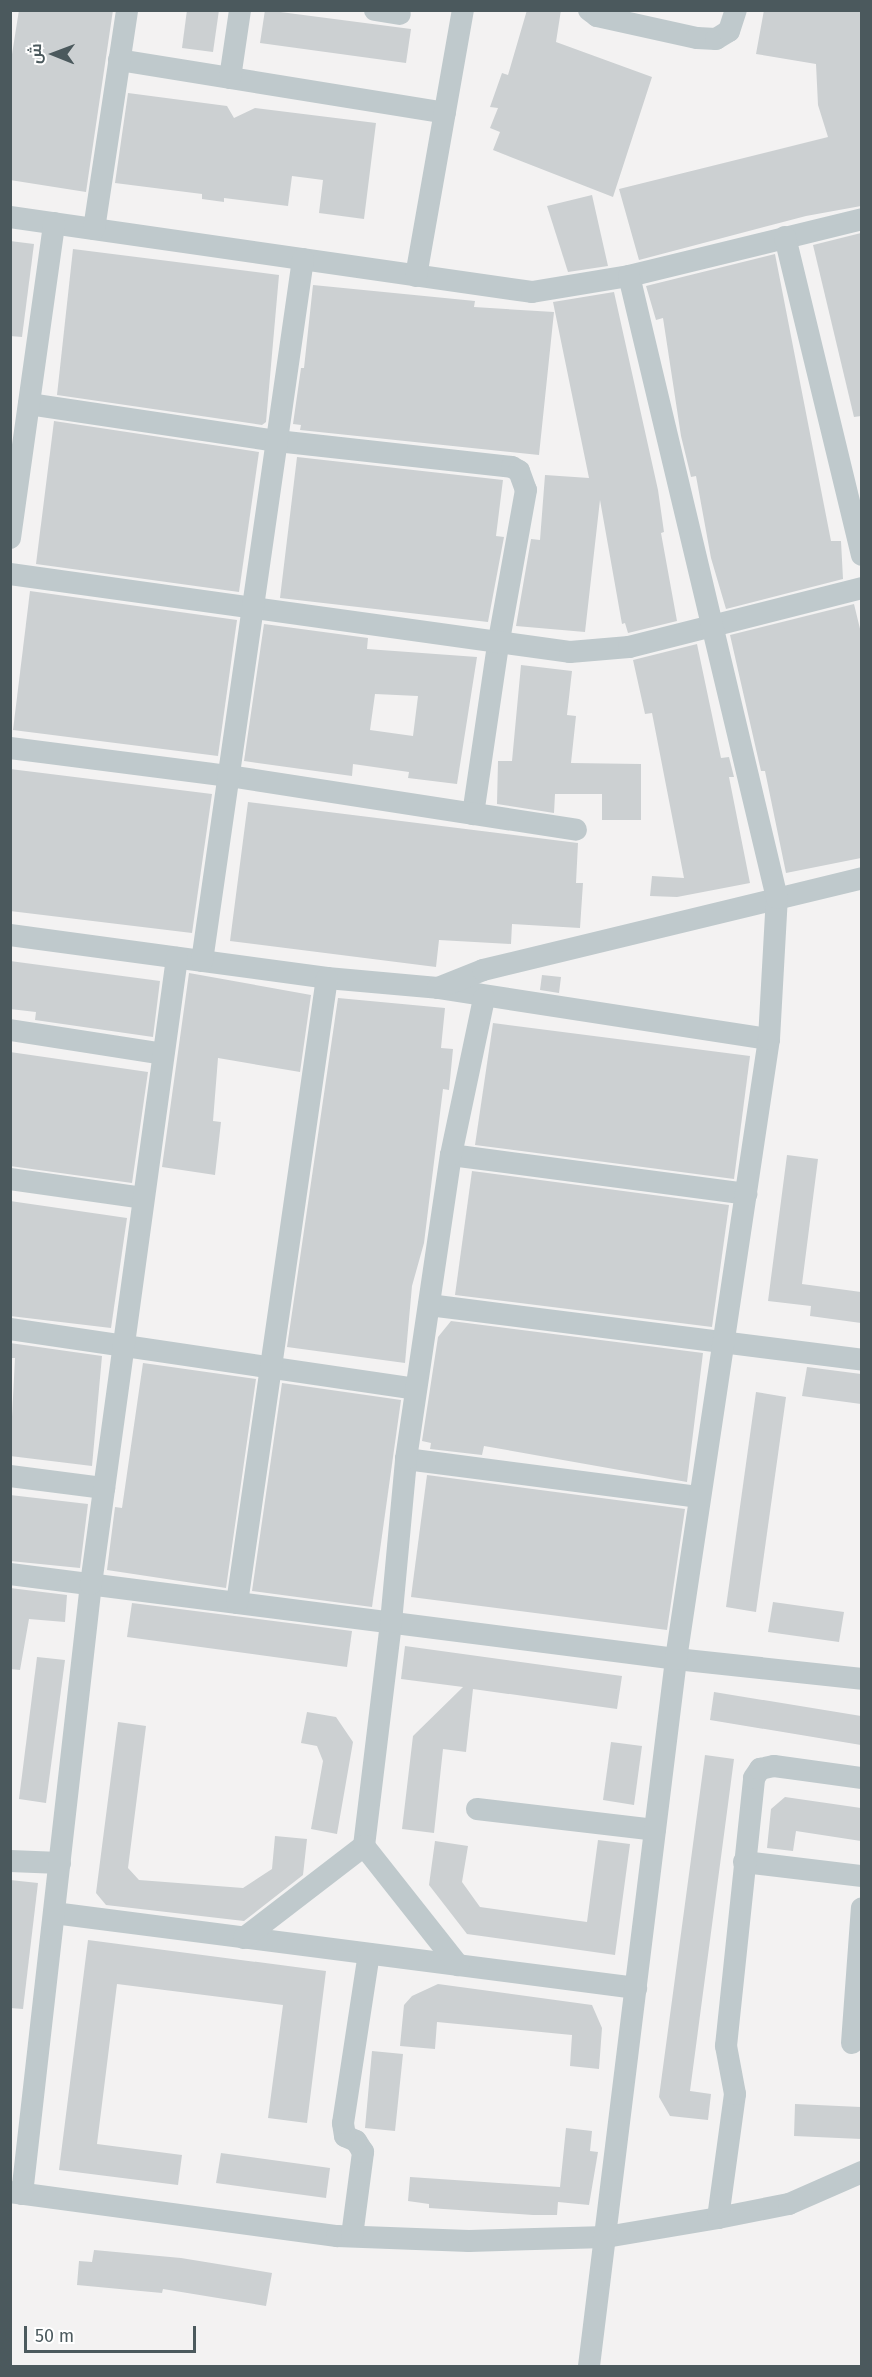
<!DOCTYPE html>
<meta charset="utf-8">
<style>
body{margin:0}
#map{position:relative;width:872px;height:2377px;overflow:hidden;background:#f3f2f2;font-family:"Fira Sans",Cairo,sans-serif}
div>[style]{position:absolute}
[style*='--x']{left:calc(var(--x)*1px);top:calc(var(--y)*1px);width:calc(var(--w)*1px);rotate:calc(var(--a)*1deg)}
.building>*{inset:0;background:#ccd0d2}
.minor>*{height:22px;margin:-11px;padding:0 11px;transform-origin:11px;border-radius:11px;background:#bfc9cc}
span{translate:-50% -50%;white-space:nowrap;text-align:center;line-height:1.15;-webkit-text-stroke:4.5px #fff;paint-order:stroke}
.frame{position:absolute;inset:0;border:12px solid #4b595d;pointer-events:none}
.north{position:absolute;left:24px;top:24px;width:60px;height:60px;-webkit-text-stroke:4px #fff;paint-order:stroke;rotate:271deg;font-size:16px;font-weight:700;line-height:24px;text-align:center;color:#4b595d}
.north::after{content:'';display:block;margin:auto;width:21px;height:27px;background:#4b595d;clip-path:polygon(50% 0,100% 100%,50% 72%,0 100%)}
.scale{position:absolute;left:24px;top:2326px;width:172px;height:27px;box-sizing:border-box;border:3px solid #4b595d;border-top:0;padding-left:8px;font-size:18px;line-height:21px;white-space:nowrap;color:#4b595d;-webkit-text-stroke:4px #fff;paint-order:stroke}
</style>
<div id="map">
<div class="building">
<i style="clip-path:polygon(19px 10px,113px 10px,86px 192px,10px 180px,10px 67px)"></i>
<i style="clip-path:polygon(187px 10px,219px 10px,213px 52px,182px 48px)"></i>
<i style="clip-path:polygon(265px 10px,411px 29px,406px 63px,260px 43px)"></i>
<i style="clip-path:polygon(527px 10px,561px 10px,556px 42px,652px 77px,613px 197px,493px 150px,500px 132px,490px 128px,498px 108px,490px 107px,502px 73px,508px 75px)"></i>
<i style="clip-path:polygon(764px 10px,861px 10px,861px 206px,806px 216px,639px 260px,619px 189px,828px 137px,818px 105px,816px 64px,756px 54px)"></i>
<i style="clip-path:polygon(128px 93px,227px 106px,234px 118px,255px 108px,376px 123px,364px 219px,319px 213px,323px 180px,292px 176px,288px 206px,224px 198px,224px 202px,202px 199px,202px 194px,115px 183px)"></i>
<i style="clip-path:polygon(592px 195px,608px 266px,568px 272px,547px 206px)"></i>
<i style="clip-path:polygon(861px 233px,861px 416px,854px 417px,813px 245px)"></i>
<i style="clip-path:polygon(10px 241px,34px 244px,22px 337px,10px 336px)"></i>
<i style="clip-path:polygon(73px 249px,279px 275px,266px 422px,262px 425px,57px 395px)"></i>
<i style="clip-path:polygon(775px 254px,831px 541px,841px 541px,843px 579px,726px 609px,711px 558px,696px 476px,691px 477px,681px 436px,663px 318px,656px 320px,646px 286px)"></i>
<i style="clip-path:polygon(313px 285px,475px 301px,474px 307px,554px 312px,539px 455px,300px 430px,301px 425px,293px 424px,301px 368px,304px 368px)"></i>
<i style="clip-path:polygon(614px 292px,658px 490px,664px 532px,661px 533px,677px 621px,628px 633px,625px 623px,622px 624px,600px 500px,585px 632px,516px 626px,531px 539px,540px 540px,545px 475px,589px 478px,553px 302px)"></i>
<i style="clip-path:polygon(54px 421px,259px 452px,239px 592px,36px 564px)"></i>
<i style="clip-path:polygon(297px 457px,503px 480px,496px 536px,504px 537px,488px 622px,280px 598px)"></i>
<i style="clip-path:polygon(30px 591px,237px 620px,218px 756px,13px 730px)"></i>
<i style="clip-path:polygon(854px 604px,861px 633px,861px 858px,786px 873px,765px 771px,761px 771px,730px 635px)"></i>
<i style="clip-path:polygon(evenodd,264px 624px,368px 638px,367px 649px,477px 657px,457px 784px,408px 778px,409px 772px,353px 764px,352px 776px,244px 761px,264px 624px,375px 694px,418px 696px,413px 736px,370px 730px,375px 694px)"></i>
<i style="clip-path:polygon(697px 644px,721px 758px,729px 757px,734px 777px,729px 777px,750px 883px,677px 897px,650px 896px,652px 876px,684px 878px,652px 713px,645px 714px,633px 660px)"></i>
<i style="clip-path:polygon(521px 665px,572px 671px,567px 715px,576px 716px,571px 763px,641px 764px,641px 820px,602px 820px,602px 794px,555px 794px,554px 813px,497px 804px,498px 761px,512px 761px)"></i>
<i style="clip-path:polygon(10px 769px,212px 794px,192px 933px,10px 911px)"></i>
<i style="clip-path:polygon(248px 802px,578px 843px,576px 883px,583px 883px,580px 928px,512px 924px,511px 944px,439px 940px,436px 967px,230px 941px)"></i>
<i style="clip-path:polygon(10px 961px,160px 981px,153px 1037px,35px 1020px,36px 1012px,10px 1009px)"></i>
<i style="clip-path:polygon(189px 973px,311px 995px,300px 1072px,218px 1058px,213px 1121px,221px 1122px,215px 1175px,162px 1167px)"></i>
<i style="clip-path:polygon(542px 975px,561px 977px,559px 993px,540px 990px)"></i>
<i style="clip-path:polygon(338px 998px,445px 1008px,441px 1048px,453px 1049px,449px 1090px,443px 1089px,424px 1243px,412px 1286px,405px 1363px,287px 1347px)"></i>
<i style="clip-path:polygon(493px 1023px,750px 1056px,734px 1179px,475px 1145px)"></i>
<i style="clip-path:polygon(10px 1052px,148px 1072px,132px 1183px,10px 1166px)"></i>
<i style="clip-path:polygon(787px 1155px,818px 1159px,802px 1284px,861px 1292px,861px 1323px,810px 1316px,811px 1306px,768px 1301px)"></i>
<i style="clip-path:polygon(472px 1171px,729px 1205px,712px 1327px,455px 1295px)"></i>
<i style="clip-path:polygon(10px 1201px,127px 1218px,111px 1328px,10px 1316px)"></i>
<i style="clip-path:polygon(451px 1321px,703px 1353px,687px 1482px,484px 1446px,482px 1455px,430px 1449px,431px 1443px,422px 1441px,438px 1337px)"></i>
<i style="clip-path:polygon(10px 1343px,102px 1356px,92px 1466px,10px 1456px,15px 1358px,10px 1358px)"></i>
<i style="clip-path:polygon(143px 1363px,256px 1379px,226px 1588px,107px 1570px,115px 1507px,122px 1508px)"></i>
<i style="clip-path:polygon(807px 1367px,861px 1374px,861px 1404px,802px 1396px)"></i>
<i style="clip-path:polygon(282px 1383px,401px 1400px,372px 1607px,252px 1591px)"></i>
<i style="clip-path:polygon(756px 1392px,786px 1397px,756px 1612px,726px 1607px)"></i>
<i style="clip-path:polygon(427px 1475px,685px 1509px,667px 1630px,411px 1597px)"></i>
<i style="clip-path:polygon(10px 1495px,88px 1504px,80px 1568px,10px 1561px)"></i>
<i style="clip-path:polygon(10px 1588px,67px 1595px,65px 1622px,29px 1619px,20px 1670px,10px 1669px)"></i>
<i style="clip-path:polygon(773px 1602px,844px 1612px,839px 1642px,768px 1632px)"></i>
<i style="clip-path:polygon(132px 1603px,352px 1631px,347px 1667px,127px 1637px)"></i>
<i style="clip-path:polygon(405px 1646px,622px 1676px,617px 1709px,473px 1689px,466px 1752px,443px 1749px,434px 1833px,402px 1829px,413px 1736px,463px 1687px,401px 1679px)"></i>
<i style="clip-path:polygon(37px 1657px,65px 1660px,46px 1803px,19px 1799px)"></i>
<i style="clip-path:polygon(714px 1692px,861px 1716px,861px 1745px,710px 1720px)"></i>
<i style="clip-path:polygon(307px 1712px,336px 1717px,353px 1742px,337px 1834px,311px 1829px,323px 1761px,317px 1746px,301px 1743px)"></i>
<i style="clip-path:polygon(118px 1722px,146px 1726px,128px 1868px,139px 1880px,243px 1888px,272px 1869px,275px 1836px,307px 1839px,303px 1875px,244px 1921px,106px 1905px,96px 1893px)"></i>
<i style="clip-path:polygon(611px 1742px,642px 1746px,634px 1805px,603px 1800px)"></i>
<i style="clip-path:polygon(705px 1755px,734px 1759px,690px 2091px,711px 2094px,708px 2120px,670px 2116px,659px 2097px)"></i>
<i style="clip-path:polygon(785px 1797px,861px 1808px,861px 1841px,796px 1831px,793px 1851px,767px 1848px,771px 1809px)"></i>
<i style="clip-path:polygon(598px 1840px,630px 1844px,615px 1955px,467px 1934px,429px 1885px,435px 1841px,468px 1846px,462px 1882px,480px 1907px,587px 1922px)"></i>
<i style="clip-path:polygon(10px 1880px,38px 1883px,23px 2009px,10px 2008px)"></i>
<i style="clip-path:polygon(88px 1940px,326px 1971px,307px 2123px,268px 2118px,283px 2005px,117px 1984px,97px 2144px,182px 2155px,178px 2185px,59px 2170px)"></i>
<i style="clip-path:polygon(438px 1984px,592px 2005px,602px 2028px,599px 2069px,570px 2066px,572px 2035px,437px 2022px,435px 2049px,400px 2046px,404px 2005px,412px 1996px)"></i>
<i style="clip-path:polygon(372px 2051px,403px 2054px,395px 2131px,365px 2128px)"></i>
<i style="clip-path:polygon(795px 2104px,861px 2107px,861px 2139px,794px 2136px)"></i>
<i style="clip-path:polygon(566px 2128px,592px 2131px,590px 2151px,598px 2152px,589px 2205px,558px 2202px,557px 2215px,533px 2215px,429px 2208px,429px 2204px,408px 2201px,410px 2177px,560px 2187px)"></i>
<i style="clip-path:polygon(221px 2153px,330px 2168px,326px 2198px,216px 2183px)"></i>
<i style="clip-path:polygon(94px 2250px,181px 2258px,272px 2273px,266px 2306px,163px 2289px,162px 2293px,77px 2285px,79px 2261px,92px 2262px)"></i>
</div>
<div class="minor">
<i style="--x:375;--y:10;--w:25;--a:9"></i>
<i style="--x:589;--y:10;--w:10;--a:37"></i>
<i style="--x:597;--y:16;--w:102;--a:12.4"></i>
<i style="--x:697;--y:38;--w:19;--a:3"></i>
<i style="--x:716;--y:39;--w:15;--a:-32"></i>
<i style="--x:729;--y:31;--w:22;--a:-72"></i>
<i style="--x:119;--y:60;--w:330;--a:9.2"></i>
<i style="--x:230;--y:78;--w:69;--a:-81.6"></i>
<i style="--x:10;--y:217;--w:527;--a:8.18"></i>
<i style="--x:532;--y:292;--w:98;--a:-9.4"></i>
<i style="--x:629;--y:276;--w:240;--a:-13.7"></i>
<i style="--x:94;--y:229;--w:221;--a:-81.4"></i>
<i style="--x:785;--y:237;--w:327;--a:76.4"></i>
<i style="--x:416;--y:276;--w:270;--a:-80"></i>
<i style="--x:29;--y:404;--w:251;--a:8.5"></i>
<i style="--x:277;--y:441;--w:236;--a:6.3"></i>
<i style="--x:512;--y:467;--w:8;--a:30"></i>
<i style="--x:519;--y:471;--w:20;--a:70"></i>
<i style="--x:526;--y:490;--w:158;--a:100.2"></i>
<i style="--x:498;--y:645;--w:171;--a:98.4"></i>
<i style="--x:10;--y:538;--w:318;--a:-82"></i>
<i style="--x:10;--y:574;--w:565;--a:7.93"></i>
<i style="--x:570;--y:652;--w:59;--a:-4.8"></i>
<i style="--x:629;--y:647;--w:240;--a:-14.2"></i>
<i style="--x:10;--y:748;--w:221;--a:7.3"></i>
<i style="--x:229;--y:776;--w:351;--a:8.8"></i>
<i style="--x:10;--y:935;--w:320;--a:7.7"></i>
<i style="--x:327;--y:978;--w:111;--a:5.1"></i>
<i style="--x:438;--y:988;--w:335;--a:8.8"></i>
<i style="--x:202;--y:961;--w:709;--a:-81.81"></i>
<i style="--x:438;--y:988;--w:48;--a:-21.8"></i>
<i style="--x:483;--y:970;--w:390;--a:-13.6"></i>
<i style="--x:10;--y:1030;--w:155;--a:8.9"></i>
<i style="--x:451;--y:1155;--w:298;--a:7.5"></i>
<i style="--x:10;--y:1179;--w:134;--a:8.1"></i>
<i style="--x:429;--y:1305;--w:436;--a:7.2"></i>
<i style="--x:10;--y:1329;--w:410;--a:8.4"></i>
<i style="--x:406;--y:1459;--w:296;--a:7.4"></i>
<i style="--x:10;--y:1476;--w:95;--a:7.3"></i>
<i style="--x:10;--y:1574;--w:671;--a:7.27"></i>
<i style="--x:676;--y:1659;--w:187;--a:6.1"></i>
<i style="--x:237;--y:1603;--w:631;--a:-81.81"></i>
<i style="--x:477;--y:1809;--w:179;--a:6.7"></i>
<i style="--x:364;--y:1846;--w:226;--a:-83.1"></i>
<i style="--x:391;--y:1622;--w:164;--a:-84.7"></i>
<i style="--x:406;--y:1459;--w:307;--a:-81.6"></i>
<i style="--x:451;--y:1155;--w:160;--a:-78.1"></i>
<i style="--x:10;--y:1861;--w:50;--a:2.3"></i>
<i style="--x:744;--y:1862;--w:119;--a:6.8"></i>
<i style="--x:54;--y:1913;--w:587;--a:7.34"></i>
<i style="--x:244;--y:1938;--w:151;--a:-37.5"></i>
<i style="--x:364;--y:1846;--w:152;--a:51.7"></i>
<i style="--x:852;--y:2043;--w:135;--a:-85.8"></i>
<i style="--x:10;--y:2192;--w:330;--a:7.7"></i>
<i style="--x:337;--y:2236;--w:132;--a:2.2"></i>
<i style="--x:469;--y:2241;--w:137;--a:-1.7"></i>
<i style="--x:606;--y:2237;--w:114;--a:-9.6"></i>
<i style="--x:718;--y:2218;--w:72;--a:-11.2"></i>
<i style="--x:789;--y:2204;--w:80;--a:-23.7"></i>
<i style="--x:22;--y:2194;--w:614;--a:-83.55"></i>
<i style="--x:91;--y:1584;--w:632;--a:-82.18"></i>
<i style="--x:718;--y:2218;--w:125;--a:-82.2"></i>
<i style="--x:735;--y:2094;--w:49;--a:-100.6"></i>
<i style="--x:726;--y:2046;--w:269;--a:-84"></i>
<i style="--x:754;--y:1778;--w:11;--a:-56"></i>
<i style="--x:760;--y:1769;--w:14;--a:-12"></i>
<i style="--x:774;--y:1766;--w:89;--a:7.8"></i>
<i style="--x:352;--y:2236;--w:85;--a:-82.5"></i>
<i style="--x:363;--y:2152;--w:13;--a:-122"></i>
<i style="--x:356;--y:2141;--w:12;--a:-156"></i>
<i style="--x:345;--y:2136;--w:13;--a:-99"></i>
<i style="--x:343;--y:2123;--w:171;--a:-81.3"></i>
<i style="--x:589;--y:2366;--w:712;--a:-82.98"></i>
<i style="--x:676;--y:1659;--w:627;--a:-81.47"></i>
<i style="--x:769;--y:1039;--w:141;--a:-86.8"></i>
<i style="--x:777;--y:898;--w:639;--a:-103.38"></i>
</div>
<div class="frame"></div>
<div class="north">ش</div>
<div class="scale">50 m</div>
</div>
